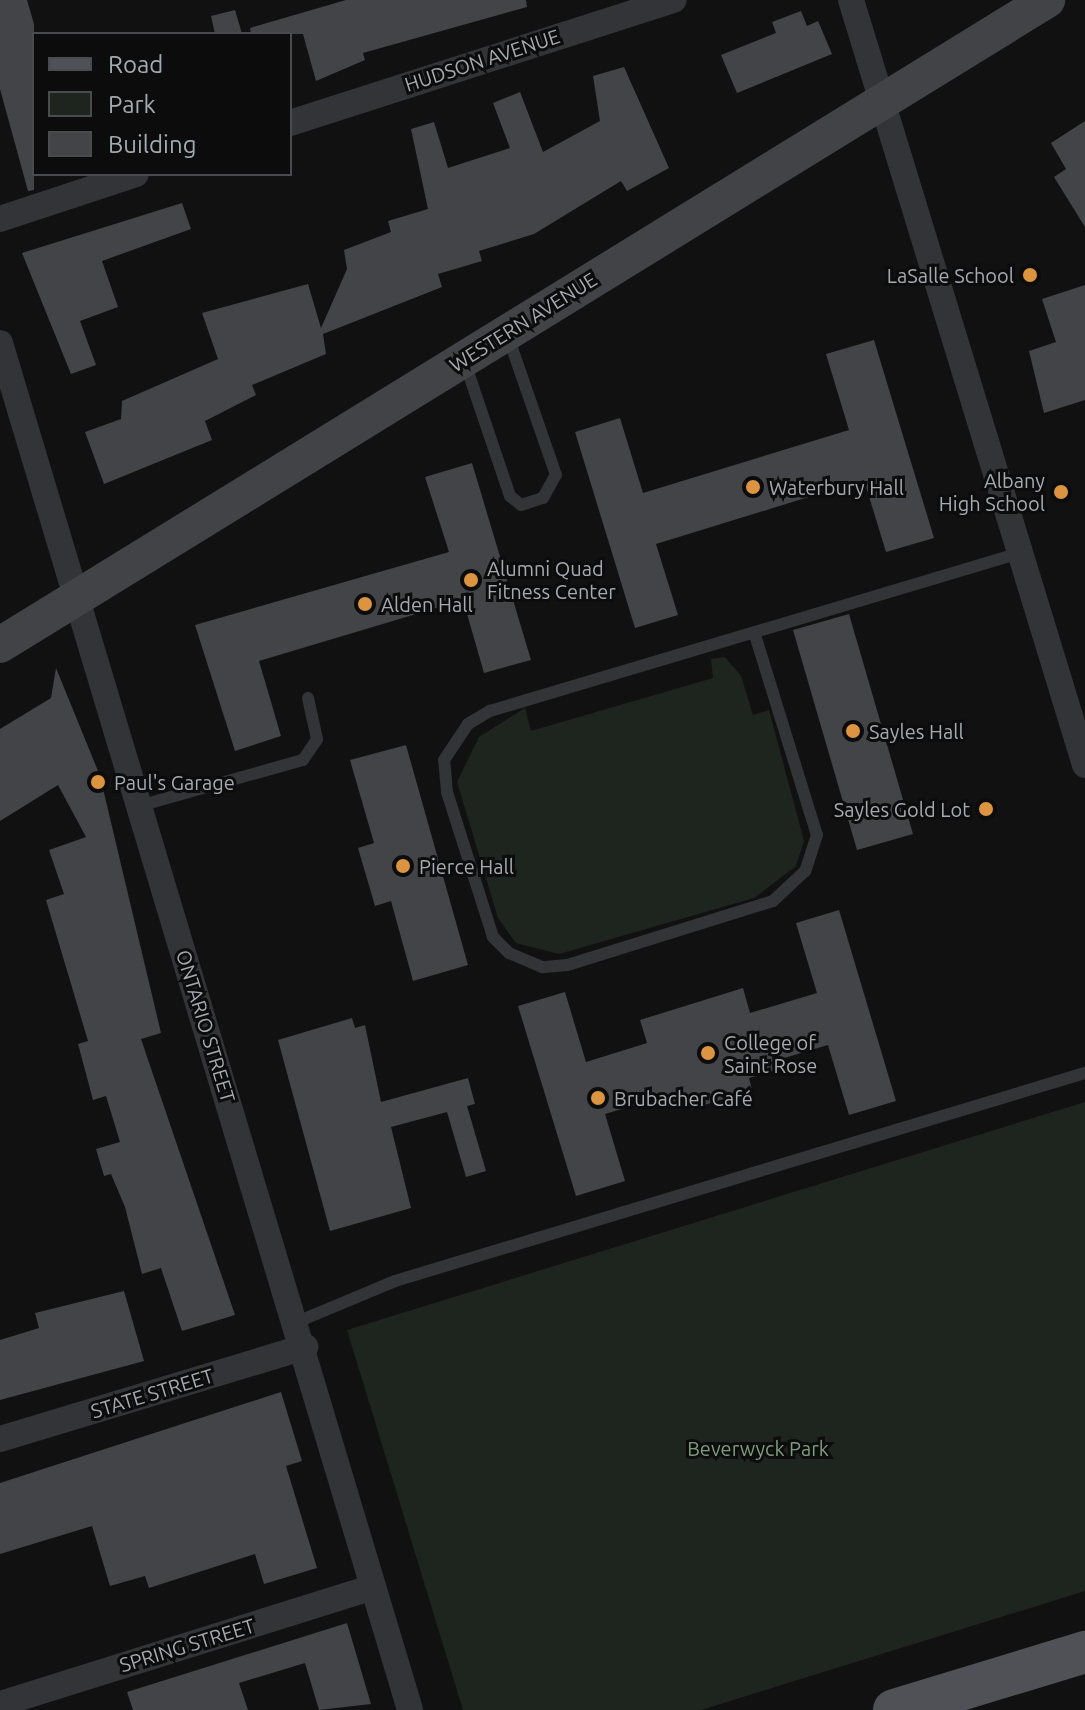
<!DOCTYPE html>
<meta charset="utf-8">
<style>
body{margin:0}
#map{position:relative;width:1085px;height:1710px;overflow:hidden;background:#111112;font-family:Ubuntu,sans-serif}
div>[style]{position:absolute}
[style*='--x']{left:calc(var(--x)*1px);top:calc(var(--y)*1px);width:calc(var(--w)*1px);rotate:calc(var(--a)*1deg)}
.green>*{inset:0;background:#1e251e}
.building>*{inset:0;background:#434447}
.lane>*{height:12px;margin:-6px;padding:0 6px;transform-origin:6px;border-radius:6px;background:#333437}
.street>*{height:26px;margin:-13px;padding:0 13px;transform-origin:13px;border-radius:13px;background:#333437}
.secondary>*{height:36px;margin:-18px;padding:0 18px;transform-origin:18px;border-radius:18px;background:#414347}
.primary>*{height:42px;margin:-21px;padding:0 21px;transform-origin:21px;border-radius:21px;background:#4f5156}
.dots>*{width:22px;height:22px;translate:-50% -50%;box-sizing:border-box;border:4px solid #0c0c0d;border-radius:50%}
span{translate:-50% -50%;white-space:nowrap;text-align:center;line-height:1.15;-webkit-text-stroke:6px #0c0c0d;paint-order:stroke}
.street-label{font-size:20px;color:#a4aab1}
.poi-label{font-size:20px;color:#a4aab1}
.right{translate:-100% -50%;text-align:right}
.left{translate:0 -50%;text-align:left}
.park-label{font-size:20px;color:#7f9b7d}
.legend{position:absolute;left:32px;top:32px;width:260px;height:144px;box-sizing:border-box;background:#0c0c0d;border:2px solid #494b4f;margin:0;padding:10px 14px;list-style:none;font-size:24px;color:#a4aab1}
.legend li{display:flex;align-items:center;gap:16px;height:40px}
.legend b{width:40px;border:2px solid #494b4f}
</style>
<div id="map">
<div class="green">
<i style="clip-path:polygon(725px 657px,741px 676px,753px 715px,769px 710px,804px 841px,796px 866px,754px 898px,559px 954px,516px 943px,498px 918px,457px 782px,479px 737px,525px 708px,531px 731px,713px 678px,711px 659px)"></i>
<i style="clip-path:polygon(1085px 1102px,1085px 1591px,701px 1710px,463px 1710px,347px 1330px)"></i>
</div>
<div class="building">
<i style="clip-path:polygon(0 0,27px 0,34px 24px,34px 190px,28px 191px,0 89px)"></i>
<i style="clip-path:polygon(346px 0,526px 0,527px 7px,363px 53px,365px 60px,316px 81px,303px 34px,251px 34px,250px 28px)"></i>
<i style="clip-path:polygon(235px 10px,242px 34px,215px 34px,211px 16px)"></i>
<i style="clip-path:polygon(801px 11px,807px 26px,818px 21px,832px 54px,737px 93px,721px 55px,776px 33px,772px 22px)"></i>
<i style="clip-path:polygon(624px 67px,669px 168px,627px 191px,621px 181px,534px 234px,479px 251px,482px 261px,438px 274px,442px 287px,323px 334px,326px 354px,252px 385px,256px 395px,205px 421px,212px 440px,104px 484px,85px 432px,121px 419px,122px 401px,218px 359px,202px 313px,308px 284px,321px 328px,347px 269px,344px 250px,391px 232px,388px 221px,428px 209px,411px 129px,434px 122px,448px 168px,510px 148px,493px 103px,520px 92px,543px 152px,600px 121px,593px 76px)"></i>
<i style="clip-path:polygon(1085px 121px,1085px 227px,1054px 177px,1066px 169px,1051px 143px)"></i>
<i style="clip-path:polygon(182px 203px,191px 229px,102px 261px,118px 307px,80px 321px,96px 365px,71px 374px,22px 253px)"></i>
<i style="clip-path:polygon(1085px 285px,1085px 400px,1044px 413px,1029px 351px,1056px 342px,1042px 299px)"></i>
<i style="clip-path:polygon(874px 340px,934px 538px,886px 552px,864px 480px,656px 544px,678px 615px,635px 628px,575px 432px,620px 418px,643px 493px,849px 430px,826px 354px)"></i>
<i style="clip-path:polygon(472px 463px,531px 660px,484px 673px,463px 600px,259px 661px,281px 736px,235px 751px,195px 625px,449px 552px,425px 477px)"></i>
<i style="clip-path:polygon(849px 614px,913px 834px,857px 850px,793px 630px)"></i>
<i style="clip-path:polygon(56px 668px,100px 776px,161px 1033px,141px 1039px,235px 1315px,182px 1331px,161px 1268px,142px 1274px,125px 1207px,111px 1174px,104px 1176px,96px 1149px,120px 1142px,106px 1096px,93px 1100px,78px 1044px,88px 1041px,46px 900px,64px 894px,49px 850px,86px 837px,58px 785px,0 821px,0 729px,51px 698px)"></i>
<i style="clip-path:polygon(406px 745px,468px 965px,413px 981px,391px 901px,375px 906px,358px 848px,374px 843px,350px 760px)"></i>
<i style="clip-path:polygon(839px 910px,896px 1101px,849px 1115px,828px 1045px,771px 1062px,774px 1071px,749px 1078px,752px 1090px,692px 1109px,689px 1097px,664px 1105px,661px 1097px,605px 1114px,625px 1181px,576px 1196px,518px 1006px,565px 992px,586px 1062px,647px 1043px,640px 1020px,743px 988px,750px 1013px,817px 993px,796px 923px)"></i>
<i style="clip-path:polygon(352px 1018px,355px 1028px,365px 1025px,381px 1102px,468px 1078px,475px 1104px,467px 1106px,486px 1171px,466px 1177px,447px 1112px,391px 1127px,411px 1208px,330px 1231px,278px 1040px)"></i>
<i style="clip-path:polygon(124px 1291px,144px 1361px,0 1400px,0 1340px,39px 1328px,35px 1313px)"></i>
<i style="clip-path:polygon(281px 1392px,302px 1461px,286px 1466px,317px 1568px,264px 1584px,255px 1554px,149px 1588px,145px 1576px,110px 1586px,92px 1526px,0 1554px,0 1483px)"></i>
<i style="clip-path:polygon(347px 1623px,371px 1704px,319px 1710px,305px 1663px,239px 1683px,248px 1710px,133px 1710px,127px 1692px)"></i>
</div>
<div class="lane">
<i style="--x:465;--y:363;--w:140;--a:71.3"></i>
<i style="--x:510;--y:496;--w:14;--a:39"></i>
<i style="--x:521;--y:505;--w:23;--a:-18"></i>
<i style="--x:543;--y:498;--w:26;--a:-61"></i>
<i style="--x:556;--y:475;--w:147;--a:-109.1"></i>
<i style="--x:755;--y:635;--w:209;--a:72.8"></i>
<i style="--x:817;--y:835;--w:38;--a:108"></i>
<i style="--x:805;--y:871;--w:44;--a:136.8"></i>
<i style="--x:773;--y:901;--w:216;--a:162.7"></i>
<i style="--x:567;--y:965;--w:25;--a:175"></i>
<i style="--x:542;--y:967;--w:36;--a:-157"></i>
<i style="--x:509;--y:953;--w:23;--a:-135"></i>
<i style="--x:493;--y:937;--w:152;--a:-107.6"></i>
<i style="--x:447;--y:792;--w:32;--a:-95"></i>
<i style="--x:444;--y:760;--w:43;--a:-56.3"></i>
<i style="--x:468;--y:724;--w:26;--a:-31"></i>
<i style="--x:490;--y:711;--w:553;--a:-16.6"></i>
<i style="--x:139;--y:806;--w:170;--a:-15.7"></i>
<i style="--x:303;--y:760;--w:25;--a:-56"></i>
<i style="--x:317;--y:739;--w:42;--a:-102.4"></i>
<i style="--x:297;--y:1322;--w:106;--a:-22.7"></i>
<i style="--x:395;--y:1281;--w:721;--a:-16.78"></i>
</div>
<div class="street">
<i style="--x:851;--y:0;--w:800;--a:72.99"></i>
<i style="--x:290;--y:123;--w:403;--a:-17.8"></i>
<i style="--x:0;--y:219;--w:143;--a:-18.3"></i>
<i style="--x:0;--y:343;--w:1427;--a:73.3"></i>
<i style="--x:0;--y:1439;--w:319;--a:-16.8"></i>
<i style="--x:0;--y:1704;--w:391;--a:-17.4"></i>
</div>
<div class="secondary">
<i style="--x:0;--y:645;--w:1230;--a:-31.63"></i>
</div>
<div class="primary">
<i style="--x:894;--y:1710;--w:200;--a:-16.9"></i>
</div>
<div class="dots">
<i style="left:1030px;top:275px;background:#dc9440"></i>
<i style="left:753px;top:487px;background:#dc9440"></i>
<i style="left:1061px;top:492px;background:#dc9440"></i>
<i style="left:471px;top:580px;background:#dc9440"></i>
<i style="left:365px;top:604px;background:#dc9440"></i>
<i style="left:853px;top:731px;background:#dc9440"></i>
<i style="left:98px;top:782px;background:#dc9440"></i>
<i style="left:986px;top:809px;background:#dc9440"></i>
<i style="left:403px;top:866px;background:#dc9440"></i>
<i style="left:708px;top:1053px;background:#dc9440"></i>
<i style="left:598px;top:1098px;background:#dc9440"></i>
</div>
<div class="street-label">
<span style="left:482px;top:60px;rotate:-18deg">HUDSON AVENUE</span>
<span style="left:523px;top:322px;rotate:-32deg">WESTERN AVENUE</span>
<span style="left:206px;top:1026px;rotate:73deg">ONTARIO STREET</span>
<span style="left:152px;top:1393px;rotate:-17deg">STATE STREET</span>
<span style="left:187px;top:1645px;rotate:-17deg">SPRING STREET</span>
</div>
<div class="poi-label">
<span class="right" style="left:1014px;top:275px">LaSalle School</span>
<span class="right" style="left:1045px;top:492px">Albany<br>High School</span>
<span class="left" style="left:769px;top:487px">Waterbury Hall</span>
<span class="left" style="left:487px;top:580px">Alumni Quad<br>Fitness Center</span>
<span class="left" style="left:381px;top:604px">Alden Hall</span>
<span class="left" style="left:869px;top:731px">Sayles Hall</span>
<span class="left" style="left:114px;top:782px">Paul's Garage</span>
<span class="right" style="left:970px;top:809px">Sayles Gold Lot</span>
<span class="left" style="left:419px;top:866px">Pierce Hall</span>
<span class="left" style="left:724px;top:1054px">College of<br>Saint Rose</span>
<span class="left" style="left:614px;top:1098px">Brubacher Café</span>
</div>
<div class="park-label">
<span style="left:758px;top:1448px">Beverwyck Park</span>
</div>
<ul class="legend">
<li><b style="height:10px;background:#4f5156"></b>Road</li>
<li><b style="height:22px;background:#1e251e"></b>Park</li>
<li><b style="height:22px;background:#434447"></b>Building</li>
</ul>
</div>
